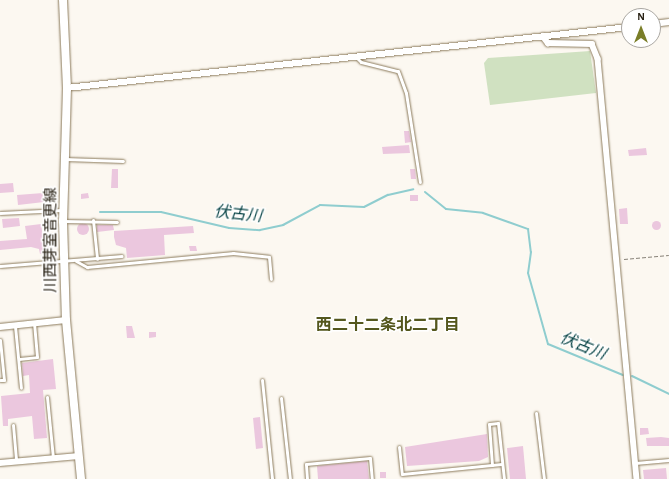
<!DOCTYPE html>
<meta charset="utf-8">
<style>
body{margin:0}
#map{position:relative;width:669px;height:479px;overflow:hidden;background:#fcf8f1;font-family:"Alegreya Sans","Noto Sans JP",sans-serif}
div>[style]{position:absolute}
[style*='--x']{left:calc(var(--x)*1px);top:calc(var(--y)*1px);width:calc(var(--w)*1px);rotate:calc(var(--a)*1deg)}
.green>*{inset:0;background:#d0e1c1}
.stream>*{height:2px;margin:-1px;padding:0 1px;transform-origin:1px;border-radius:1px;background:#8fcdcf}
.building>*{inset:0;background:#ebc7de}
.round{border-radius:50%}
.path>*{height:1px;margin-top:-0.5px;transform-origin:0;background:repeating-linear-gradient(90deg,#888278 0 4px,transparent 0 6px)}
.roads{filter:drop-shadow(0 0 1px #8c7b5c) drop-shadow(0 0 1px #8c7b5c)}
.service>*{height:3px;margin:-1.5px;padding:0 1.5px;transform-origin:1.5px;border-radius:1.5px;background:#fff}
.minor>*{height:5.5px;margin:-2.75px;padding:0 2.75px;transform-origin:2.75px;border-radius:2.75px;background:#fff}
.secondary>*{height:8px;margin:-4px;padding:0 4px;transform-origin:4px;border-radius:4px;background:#fff}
span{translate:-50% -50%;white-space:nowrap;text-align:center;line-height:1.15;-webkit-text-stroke:3px #fff;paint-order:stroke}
.street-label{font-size:15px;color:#282114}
.water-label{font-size:16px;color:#023f41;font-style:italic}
.neighbourhood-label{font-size:16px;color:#54571d;font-weight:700}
.north{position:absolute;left:621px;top:8px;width:40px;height:40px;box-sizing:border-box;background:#fff;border:1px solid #a9a6a1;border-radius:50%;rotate:0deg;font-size:11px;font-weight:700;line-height:16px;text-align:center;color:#282114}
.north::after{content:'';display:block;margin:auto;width:14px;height:18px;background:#7a7e28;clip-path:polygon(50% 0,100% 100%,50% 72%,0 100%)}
</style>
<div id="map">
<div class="green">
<i style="clip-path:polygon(590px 51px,596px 93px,490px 105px,484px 63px,488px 58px)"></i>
</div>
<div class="stream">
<i style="--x:425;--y:192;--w:27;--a:39"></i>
<i style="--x:446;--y:209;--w:37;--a:6"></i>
<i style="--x:483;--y:213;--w:48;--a:19.6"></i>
<i style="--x:528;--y:229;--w:23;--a:83"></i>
<i style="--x:531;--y:252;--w:21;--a:98"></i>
<i style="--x:528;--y:273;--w:74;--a:74.3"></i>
<i style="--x:548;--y:344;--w:81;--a:22.5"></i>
<i style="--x:100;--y:212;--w:61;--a:0"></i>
<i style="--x:161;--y:212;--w:70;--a:13.2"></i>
<i style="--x:229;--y:228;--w:31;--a:4"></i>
<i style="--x:260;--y:230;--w:24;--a:-12"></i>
<i style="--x:283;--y:225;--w:42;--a:-28.4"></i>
<i style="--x:320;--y:205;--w:44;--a:2.6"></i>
<i style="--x:364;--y:207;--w:27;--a:-27"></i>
<i style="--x:388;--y:195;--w:26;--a:-13"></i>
<i style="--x:632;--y:376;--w:41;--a:25.9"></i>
</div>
<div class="building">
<i style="clip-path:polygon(404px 131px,409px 131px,411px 142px,405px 143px)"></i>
<i style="clip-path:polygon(409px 145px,410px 153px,383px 154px,382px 147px)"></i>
<i style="clip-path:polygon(646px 148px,647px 155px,629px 156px,628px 150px)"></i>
<i style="clip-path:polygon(112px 169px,118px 169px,118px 188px,111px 188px)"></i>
<i style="clip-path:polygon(410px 169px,415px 169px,416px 179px,411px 179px)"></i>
<i style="clip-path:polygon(13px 183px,14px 192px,0 193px,0 184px)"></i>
<i style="clip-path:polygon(43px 193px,44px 202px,18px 205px,17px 195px)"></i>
<i style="clip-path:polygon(88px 193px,89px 198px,81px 199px,81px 194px)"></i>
<i style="clip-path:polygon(410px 195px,418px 195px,418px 201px,410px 201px)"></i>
<i style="clip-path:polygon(627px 208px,628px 224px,620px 224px,619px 209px)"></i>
<i style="clip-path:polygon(19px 218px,20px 226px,3px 228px,2px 219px)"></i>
<i class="round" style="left:651.5px;top:220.5px;width:9px;height:9px"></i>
<i class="round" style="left:77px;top:223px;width:12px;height:12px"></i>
<i style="clip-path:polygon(41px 224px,43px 238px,50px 238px,51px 253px,40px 254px,39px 249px,31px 247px,0 250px,0 241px,27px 239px,25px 226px)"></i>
<i style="clip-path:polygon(97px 225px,113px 225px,114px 230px,97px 232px)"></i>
<i style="clip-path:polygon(193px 226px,194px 233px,164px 235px,165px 255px,127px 258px,126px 248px,116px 245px,114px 237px,114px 231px)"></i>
<i style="clip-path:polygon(189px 246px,196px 246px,197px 251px,190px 251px)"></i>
<i style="clip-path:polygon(126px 326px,132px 326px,135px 338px,127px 338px)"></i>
<i style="clip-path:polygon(149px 332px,156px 332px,156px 337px,149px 338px)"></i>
<i style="clip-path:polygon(53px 359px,56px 389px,43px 390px,47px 438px,34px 439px,32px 416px,8px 419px,8px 426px,3px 426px,1px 396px,30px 393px,29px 375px,23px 376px,22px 363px)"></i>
<i style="clip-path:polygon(260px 417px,263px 448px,256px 449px,253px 418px)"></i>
<i style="clip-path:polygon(640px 428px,648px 428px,649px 434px,640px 435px)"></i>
<i style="clip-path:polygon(487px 434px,488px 457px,479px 461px,407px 466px,405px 447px)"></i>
<i style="clip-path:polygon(661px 437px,669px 438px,669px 446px,647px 446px,646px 438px)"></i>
<i style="clip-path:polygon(523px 446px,526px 479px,510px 479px,507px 448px)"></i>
<i style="clip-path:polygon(367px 461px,369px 479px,318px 479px,317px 466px)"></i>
<i style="clip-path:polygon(666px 468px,667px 479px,644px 479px,643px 470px)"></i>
<i style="clip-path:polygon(380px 472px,386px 472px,386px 478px,380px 478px)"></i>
</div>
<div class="path">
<i style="--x:624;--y:259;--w:45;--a:-5.1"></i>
</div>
<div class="roads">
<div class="service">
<i style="--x:356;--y:57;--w:7;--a:45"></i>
<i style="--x:361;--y:62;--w:38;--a:14"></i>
<i style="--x:398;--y:71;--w:23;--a:70"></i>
<i style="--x:406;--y:93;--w:90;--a:81.1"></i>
<i style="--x:65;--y:159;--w:58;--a:2"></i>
<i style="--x:0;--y:213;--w:62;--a:-2.8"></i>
<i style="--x:93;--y:220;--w:39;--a:84"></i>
<i style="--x:63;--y:221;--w:54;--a:1.1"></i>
<i style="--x:76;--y:261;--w:13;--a:29"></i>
<i style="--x:87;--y:267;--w:147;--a:-5.5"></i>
<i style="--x:233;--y:253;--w:36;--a:6"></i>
<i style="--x:269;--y:257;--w:22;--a:85"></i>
<i style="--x:0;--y:266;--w:122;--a:-4.7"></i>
<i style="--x:15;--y:326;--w:62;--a:84.5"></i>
<i style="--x:0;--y:340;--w:40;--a:84.3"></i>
<i style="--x:4;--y:380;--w:4;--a:180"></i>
<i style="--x:19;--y:359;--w:18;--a:-6"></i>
<i style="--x:37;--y:357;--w:33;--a:-95"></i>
<i style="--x:262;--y:380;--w:100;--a:84.2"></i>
<i style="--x:47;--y:397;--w:61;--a:84.4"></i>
<i style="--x:281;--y:398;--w:81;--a:83.7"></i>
<i style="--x:536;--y:413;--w:66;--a:83.1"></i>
<i style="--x:13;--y:425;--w:36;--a:85"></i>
<i style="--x:399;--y:447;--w:27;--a:84"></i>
<i style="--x:402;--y:474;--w:100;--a:-5.7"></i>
<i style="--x:635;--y:463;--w:34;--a:-5"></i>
<i style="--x:492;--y:465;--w:41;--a:-94.2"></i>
<i style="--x:489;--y:424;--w:9;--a:-6"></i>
<i style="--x:498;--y:423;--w:56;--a:83.9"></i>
<i style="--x:307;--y:479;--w:15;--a:-94"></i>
<i style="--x:306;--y:464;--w:64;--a:-5.4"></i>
<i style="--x:370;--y:458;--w:21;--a:85"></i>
</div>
<div class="minor">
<i style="--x:653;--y:24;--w:16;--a:-7"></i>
<i style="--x:543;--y:36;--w:9;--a:54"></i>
<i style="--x:548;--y:43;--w:44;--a:1.3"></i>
<i style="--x:592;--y:44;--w:16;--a:68"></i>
<i style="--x:598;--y:59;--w:422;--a:84.7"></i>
<i style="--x:67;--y:88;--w:565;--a:-6.19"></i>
<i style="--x:0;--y:327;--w:66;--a:-6.1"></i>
<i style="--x:0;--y:463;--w:79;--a:-5.1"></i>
</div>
<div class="secondary">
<i style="--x:63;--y:0;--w:88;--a:87.4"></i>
<i style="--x:67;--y:88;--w:133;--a:91.7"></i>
<i style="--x:63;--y:221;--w:99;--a:88.3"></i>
<i style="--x:66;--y:320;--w:160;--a:84.6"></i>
</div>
</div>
<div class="street-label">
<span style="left:51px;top:240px;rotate:-90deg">川西芽室音更線</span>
</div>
<div class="water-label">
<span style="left:238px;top:214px;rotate:6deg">伏古川</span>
<span style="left:583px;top:346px;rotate:22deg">伏古川</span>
</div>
<div class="neighbourhood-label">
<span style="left:388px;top:325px">西二十二条北二丁目</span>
</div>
<div class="north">N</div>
</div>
